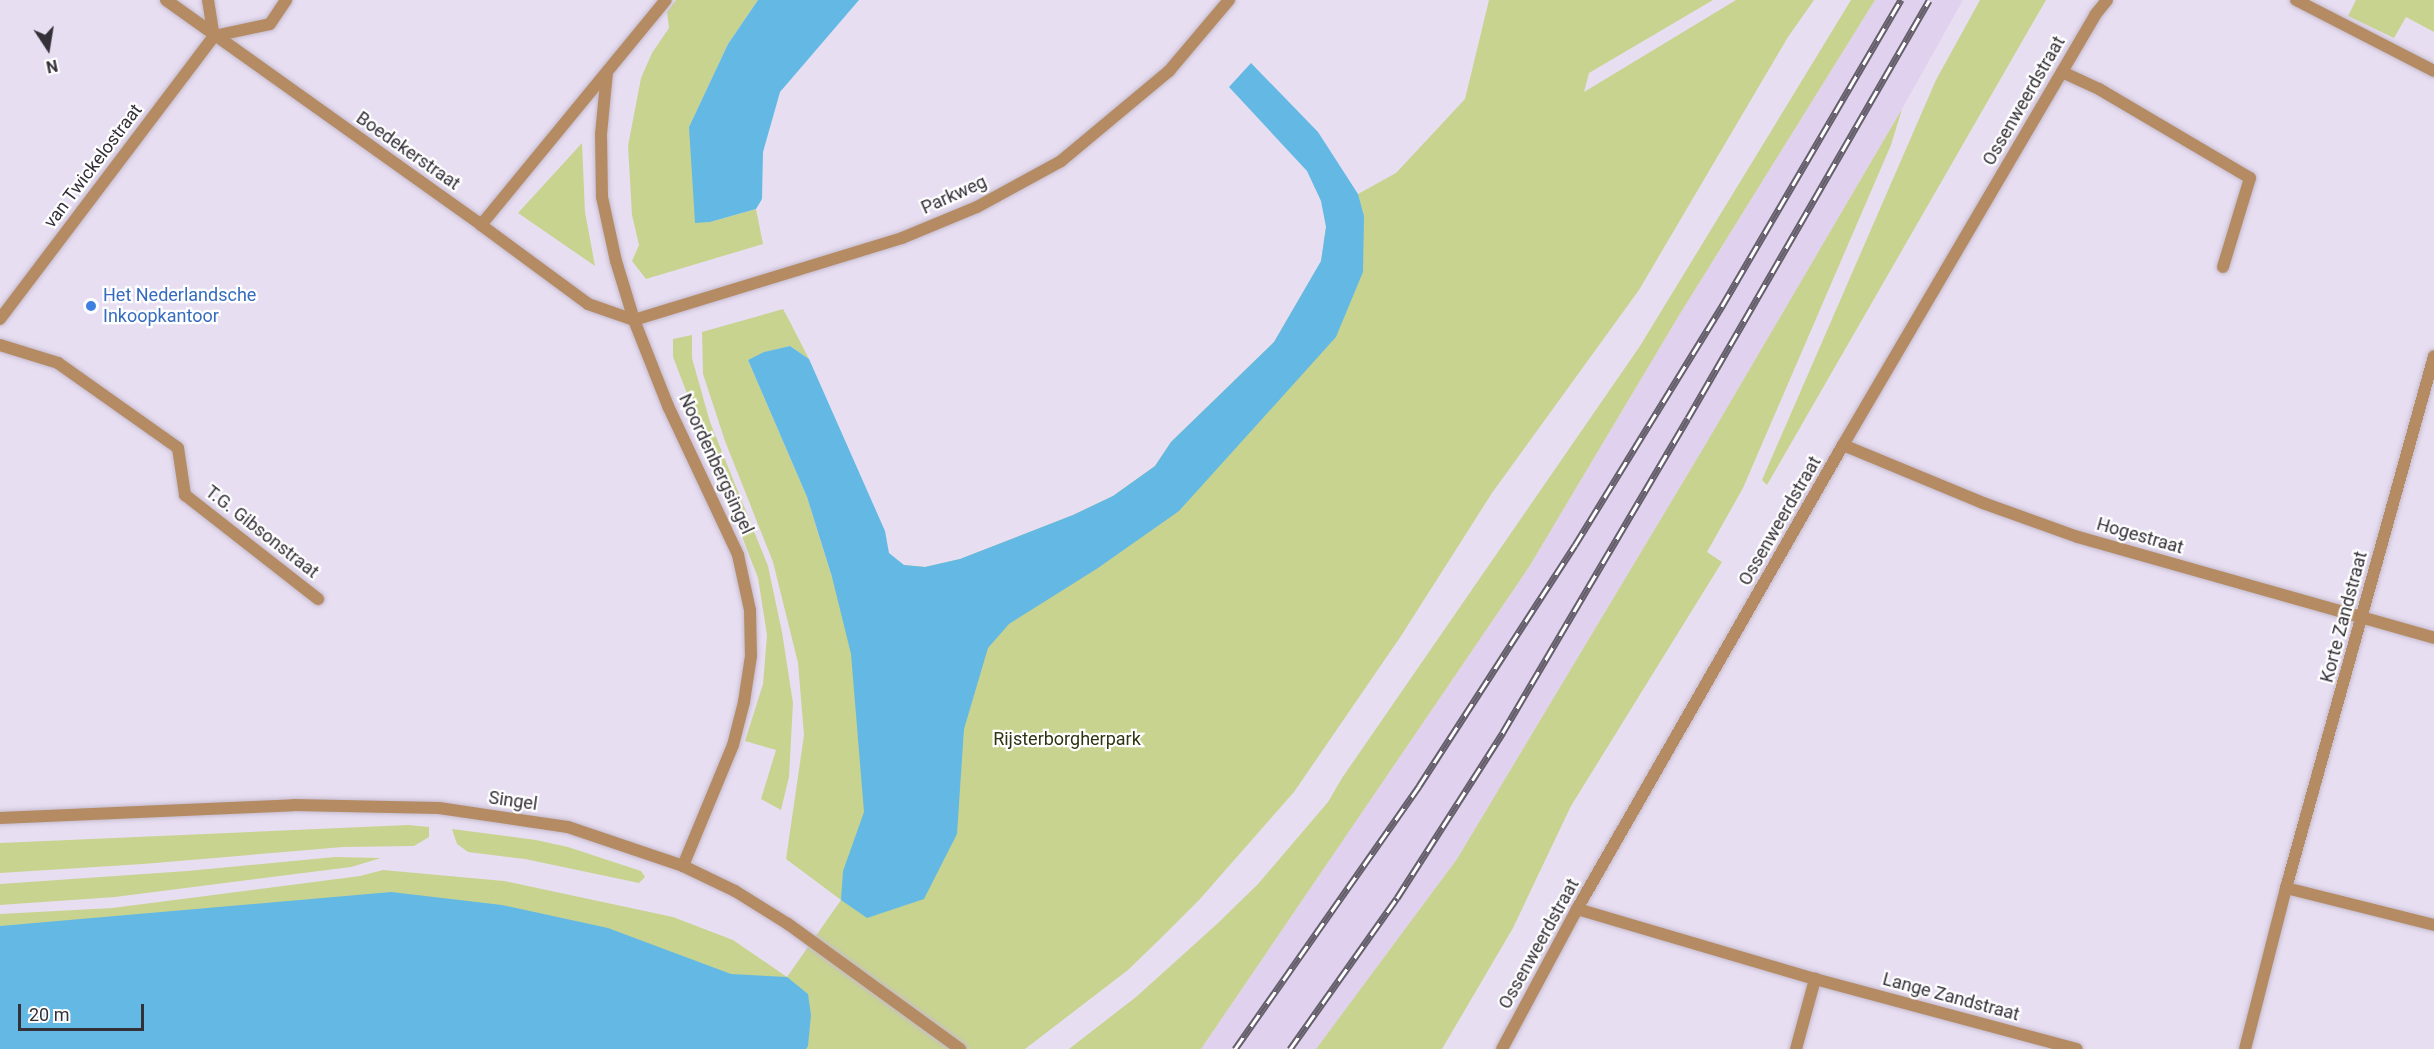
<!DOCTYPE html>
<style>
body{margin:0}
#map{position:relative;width:2434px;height:1049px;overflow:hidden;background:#e8def2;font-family:Roboto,sans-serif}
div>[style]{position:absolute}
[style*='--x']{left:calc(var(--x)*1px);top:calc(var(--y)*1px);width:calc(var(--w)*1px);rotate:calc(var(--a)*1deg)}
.built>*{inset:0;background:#e0d2ee}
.green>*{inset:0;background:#c9d390}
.water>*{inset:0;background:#63b9e4}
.roads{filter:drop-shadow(0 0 2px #c4bbcd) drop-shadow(0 0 2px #c4bbcd)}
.service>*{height:12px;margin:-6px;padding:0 6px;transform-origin:6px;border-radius:6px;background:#b58b64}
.minor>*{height:12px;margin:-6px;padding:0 6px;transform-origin:6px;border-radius:6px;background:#b58b64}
.tertiary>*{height:12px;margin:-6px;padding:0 6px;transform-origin:6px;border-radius:6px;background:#b58b64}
.rail>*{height:7px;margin-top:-3.5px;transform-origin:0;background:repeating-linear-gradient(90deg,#fff 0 14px,#645f6a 0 28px);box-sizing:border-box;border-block:2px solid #645f6a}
.dots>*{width:16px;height:16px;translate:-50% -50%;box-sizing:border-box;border:3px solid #fff;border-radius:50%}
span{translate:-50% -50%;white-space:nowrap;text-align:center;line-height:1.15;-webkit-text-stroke:4.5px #fff;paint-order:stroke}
.street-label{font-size:18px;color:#343038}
.shop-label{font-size:18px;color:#366cbe}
.left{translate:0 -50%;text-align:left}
.park-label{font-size:18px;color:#2f3411}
.north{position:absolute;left:18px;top:18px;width:60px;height:60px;-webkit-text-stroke:4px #fff;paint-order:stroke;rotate:168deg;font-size:16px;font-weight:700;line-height:24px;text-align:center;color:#343038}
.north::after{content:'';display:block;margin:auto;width:21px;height:27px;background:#343038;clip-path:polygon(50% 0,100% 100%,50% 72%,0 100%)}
.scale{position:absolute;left:18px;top:1004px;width:126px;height:27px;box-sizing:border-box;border:3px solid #343038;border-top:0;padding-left:8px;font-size:18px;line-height:21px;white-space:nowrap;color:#343038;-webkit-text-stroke:4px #fff;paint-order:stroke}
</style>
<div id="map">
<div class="built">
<i style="clip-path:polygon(1875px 0,1963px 0,1902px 109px,1704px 447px,1457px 859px,1316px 1049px,1201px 1049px,1529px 567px,1678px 317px)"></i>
</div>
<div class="green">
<i style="clip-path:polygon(676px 0,758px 0,728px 44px,689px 127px,710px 222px,756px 209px,763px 244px,646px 279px,632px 261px,639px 245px,632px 215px,628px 146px,641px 78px,652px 53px,669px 28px,667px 12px)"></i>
<i style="clip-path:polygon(1489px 0,1713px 0,1589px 73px,1584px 92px,1736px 0,1814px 0,1788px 37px,1639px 290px,1492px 493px,1401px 636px,1294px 792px,1200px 899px,1160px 939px,1128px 970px,1025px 1049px,0 1049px,0 914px,112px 908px,360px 876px,383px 870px,504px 881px,673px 917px,733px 940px,787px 977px,841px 900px,786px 859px,804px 735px,798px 663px,773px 562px,725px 441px,703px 374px,702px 332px,783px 309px,789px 320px,809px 359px,790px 346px,765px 352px,748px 360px,807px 497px,832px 577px,904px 565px,925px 567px,960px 559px,1073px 515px,1113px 496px,1155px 466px,1171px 442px,1274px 342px,1321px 262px,1326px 227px,1358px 194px,1396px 173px,1465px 99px)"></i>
<i style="clip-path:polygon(1851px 0,1875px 0,1678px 317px,1529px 567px,1201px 1049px,1069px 1049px,1136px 997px,1217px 924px,1258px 884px,1328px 802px,1342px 778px,1640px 346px)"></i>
<i style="clip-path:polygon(1980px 0,2046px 0,1767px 485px,1762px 480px,1936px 80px)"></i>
<i style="clip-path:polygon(2356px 0,2434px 0,2434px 32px,2406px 17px,2394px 38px,2348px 16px)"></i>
<i style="clip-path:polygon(1902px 109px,1891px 145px,1743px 488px,1707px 552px,1722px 562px,1571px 806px,1513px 928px,1442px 1049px,1316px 1049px,1457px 859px,1704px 447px)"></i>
<i style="clip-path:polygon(582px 143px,585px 212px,595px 266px,518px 213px)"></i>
<i style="clip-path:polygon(692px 335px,692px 358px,710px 422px,768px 566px,782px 632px,793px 703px,789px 777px,781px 810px,761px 799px,776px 750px,745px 741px,763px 684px,767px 635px,758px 578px,673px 357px,673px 339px)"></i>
<i style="clip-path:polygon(408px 825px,429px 827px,429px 837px,414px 846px,343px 847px,143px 864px,0 873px,0 843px)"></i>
<i style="clip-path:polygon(452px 829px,536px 840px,568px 847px,641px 871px,645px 877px,639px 883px,525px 859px,468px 852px,457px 844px)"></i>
<i style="clip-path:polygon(335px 857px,381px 858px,351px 867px,115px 897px,0 905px,0 884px,187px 871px)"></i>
</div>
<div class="water">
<i style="clip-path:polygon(758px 0,859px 0,780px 92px,763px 152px,762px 199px,756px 209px,710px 222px,695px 223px,689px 127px,728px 44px)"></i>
<i style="clip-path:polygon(1251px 63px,1318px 132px,1358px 194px,1364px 216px,1363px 272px,1336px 337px,1179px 511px,1098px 568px,1009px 624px,988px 648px,964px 729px,957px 834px,924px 899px,867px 918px,841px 900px,843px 871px,864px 812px,851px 654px,832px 577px,807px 497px,748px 360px,764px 352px,790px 346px,809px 359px,885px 531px,889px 553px,904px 565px,925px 567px,960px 559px,1073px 515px,1113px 496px,1155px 466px,1171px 442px,1274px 342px,1321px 261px,1326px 227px,1321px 201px,1307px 171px,1229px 87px)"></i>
<i style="clip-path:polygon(391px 892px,502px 905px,608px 928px,731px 974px,787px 977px,808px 994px,811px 1015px,808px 1046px,806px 1049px,0 1049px,0 926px)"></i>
</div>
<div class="roads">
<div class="service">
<i style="--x:2062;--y:72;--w:41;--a:24.7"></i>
<i style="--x:2099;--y:89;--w:175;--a:30.5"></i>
<i style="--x:2250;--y:178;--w:93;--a:106.9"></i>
</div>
<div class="minor">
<i style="--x:166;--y:0;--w:387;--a:35.5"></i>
<i style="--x:481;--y:225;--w:133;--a:36.4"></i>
<i style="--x:588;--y:304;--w:49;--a:19.2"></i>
<i style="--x:208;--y:0;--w:36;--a:81"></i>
<i style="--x:2296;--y:0;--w:155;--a:27.2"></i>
<i style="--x:607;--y:72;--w:62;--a:95.5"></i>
<i style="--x:601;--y:134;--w:63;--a:89.1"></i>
<i style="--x:602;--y:197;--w:66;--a:77.7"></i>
<i style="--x:616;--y:261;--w:62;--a:73"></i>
<i style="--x:634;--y:320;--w:92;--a:68.4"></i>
<i style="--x:668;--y:406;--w:165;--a:64.8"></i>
<i style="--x:738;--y:555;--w:56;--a:77.7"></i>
<i style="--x:750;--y:610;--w:46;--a:88.8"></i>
<i style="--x:751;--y:656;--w:47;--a:98.7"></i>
<i style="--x:744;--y:702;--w:44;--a:104.3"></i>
<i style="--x:733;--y:745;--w:131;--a:112.5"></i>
<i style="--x:481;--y:225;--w:291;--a:-50.6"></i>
<i style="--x:0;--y:319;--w:355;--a:-52.9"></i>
<i style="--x:214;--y:36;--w:57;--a:-12.1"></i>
<i style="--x:270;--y:24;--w:29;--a:-56"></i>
<i style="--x:634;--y:320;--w:280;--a:-17"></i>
<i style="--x:902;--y:238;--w:81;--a:-22.5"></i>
<i style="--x:977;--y:207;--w:96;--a:-28.7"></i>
<i style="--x:1061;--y:161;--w:141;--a:-39.8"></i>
<i style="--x:1169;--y:71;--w:93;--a:-49.8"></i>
<i style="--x:0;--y:345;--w:61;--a:17.2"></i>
<i style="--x:58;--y:363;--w:147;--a:35.3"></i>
<i style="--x:178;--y:448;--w:48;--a:81.5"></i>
<i style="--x:185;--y:495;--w:169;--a:38"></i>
<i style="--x:1843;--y:445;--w:152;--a:22.5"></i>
<i style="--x:1983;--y:503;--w:101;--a:19.7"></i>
<i style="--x:2078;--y:537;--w:370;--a:15.8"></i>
<i style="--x:2286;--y:888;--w:153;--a:14"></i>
<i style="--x:1577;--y:909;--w:248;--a:16.4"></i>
<i style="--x:1815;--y:979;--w:271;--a:15"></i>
<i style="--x:1796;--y:1049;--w:73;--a:-74.8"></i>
<i style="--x:2245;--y:1049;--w:166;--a:-75.7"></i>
<i style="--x:2286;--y:888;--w:552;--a:-74.45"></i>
</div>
<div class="tertiary">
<i style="--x:0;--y:818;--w:294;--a:-2.5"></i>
<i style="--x:294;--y:805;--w:145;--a:1.2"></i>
<i style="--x:439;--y:808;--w:130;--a:8.4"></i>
<i style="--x:568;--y:827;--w:121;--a:18.7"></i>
<i style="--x:683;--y:866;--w:58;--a:25.7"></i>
<i style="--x:735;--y:891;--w:62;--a:31.9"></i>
<i style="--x:788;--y:924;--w:213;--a:36"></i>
<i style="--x:1502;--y:1049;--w:159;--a:-61.8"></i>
<i style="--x:1577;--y:909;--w:535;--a:-60.18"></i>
<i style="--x:1843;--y:445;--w:498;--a:-59.6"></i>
<i style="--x:2095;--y:15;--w:19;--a:-51"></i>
</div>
</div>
<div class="rail">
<i style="--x:1235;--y:1049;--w:321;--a:-55"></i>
<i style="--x:1419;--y:786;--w:287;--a:-57.1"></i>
<i style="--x:1575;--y:545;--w:281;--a:-58.4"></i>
<i style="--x:1722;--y:306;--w:355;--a:-59.7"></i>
<i style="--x:1290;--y:1049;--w:185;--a:-54.7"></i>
<i style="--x:1397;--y:898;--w:197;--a:-57.4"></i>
<i style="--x:1503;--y:732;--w:364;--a:-59.5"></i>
<i style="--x:1688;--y:418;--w:482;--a:-60"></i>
</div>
<div class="dots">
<i style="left:91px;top:306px;background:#3f7fe0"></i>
</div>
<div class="street-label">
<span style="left:2024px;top:101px;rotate:-60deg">Ossenweerdstraat</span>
<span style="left:408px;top:151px;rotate:35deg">Boedekerstraat</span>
<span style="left:93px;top:166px;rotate:-53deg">van Twickelostraat</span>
<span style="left:954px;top:195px;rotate:-24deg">Parkweg</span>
<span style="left:716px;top:464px;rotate:65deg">Noordenbergsingel</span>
<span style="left:1780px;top:521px;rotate:-60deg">Ossenweerdstraat</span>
<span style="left:262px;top:532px;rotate:38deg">T.G. Gibsonstraat</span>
<span style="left:2140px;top:536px;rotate:16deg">Hogestraat</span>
<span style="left:2344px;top:617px;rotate:-75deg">Korte Zandstraat</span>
<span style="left:513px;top:801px;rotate:8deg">Singel</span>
<span style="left:1539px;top:944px;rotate:-61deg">Ossenweerdstraat</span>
<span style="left:1951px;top:997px;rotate:15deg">Lange Zandstraat</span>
</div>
<div class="shop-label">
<span class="left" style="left:103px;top:306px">Het Nederlandsche<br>Inkoopkantoor</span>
</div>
<div class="park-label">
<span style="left:1067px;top:739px">Rijsterborgherpark</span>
</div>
<div class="north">N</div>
<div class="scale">20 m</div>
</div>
